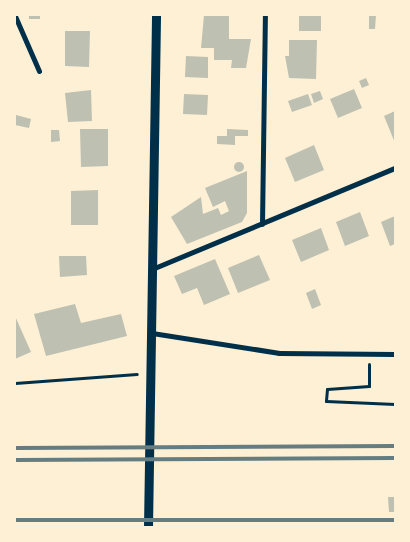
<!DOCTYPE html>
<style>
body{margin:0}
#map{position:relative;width:410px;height:542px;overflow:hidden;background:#fdf0d5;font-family:Ubuntu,sans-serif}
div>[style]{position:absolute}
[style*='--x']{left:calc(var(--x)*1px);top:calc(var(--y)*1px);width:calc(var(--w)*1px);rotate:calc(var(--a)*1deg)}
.building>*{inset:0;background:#bec0b2}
.round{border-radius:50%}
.path>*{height:3px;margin:-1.5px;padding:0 1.5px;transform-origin:1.5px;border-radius:1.5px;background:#003049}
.minor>*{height:5px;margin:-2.5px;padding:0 2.5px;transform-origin:2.5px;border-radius:2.5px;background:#003049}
.tertiary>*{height:9px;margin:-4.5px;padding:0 4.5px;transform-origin:4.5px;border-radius:4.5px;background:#003049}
.rail>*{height:4px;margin:-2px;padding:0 2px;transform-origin:2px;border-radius:2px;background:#657d81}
span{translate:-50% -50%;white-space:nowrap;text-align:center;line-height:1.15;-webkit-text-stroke:5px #fdf0d5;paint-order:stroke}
.frame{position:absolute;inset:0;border:16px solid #fdf0d5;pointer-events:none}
</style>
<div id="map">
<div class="building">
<i style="clip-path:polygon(29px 15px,40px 15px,40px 19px,29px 19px)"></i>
<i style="clip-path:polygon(204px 15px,229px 15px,229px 39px,251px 39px,246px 68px,231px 68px,232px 60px,214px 60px,214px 48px,201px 48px)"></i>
<i style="clip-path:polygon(299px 15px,321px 15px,321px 31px,299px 31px)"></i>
<i style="clip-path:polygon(369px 15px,376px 15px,375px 29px,369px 29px)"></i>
<i style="clip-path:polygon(65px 31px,90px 31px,89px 67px,65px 66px)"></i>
<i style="clip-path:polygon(289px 40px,317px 40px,316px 79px,289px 78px,285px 56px,289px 56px)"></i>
<i style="clip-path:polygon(186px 56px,208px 57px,208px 78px,185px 77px)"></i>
<i style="clip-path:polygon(366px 78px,369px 85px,362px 88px,359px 81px)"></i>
<i style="clip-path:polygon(354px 89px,362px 108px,338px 118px,330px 99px)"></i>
<i style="clip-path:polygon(91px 90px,92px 121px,68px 122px,65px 93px)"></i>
<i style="clip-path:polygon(320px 91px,323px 99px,314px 103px,311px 94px)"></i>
<i style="clip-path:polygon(184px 94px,208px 95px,207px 115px,183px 114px)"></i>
<i style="clip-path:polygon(308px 94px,312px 105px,292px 112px,288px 101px)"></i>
<i style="clip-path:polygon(395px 111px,395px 143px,384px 116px)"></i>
<i style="clip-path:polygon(16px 115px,31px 119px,29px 128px,15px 125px)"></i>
<i style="clip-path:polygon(80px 129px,108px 129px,108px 166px,81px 167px)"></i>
<i style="clip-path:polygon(227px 129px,248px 130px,248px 136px,235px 136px,235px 145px,217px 144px,217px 136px,227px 136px)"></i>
<i style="clip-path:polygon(51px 130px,59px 130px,60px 141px,51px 142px)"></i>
<i style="clip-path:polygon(314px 145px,324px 170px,295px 182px,285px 158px)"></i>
<i class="round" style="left:234px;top:162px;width:10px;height:10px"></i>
<i style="clip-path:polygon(247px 171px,247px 213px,242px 222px,187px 244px,171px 217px,201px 197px,203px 214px,218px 208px,221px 215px,229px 211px,225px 201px,213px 207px,205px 188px)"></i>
<i style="clip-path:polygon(98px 190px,98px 225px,71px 225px,71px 191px)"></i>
<i style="clip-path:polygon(360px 212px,369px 236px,345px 246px,336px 222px)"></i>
<i style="clip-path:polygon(395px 216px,395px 244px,390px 246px,381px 222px)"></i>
<i style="clip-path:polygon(321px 228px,329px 250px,301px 262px,292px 240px)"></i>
<i style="clip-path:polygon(259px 255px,270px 280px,238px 293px,228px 268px)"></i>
<i style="clip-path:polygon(59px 256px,86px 256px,87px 275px,60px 277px)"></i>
<i style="clip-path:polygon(215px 259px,230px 294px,204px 305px,197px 288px,182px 294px,174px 276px)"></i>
<i style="clip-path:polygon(315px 289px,321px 305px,312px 309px,306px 293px)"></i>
<i style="clip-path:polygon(75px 304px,81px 323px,121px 314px,127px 336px,46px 356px,34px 314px)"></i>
<i style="clip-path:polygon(15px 316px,31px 352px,15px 359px)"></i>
<i style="clip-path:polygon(388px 497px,395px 497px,395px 512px,389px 512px)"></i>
</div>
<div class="path">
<i style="--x:369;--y:364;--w:22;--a:90"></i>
<i style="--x:369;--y:386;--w:42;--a:175.9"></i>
<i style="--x:327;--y:389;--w:12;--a:95"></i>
<i style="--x:326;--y:401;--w:69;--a:2.5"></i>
<i style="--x:15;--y:383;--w:122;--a:-4.2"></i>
</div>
<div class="minor">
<i style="--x:15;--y:16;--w:60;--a:66.4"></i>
<i style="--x:262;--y:224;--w:209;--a:-89.2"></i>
<i style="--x:152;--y:269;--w:263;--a:-22.6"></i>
<i style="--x:152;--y:333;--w:129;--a:8.9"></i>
<i style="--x:279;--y:353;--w:116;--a:0.5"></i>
</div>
<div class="tertiary">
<i style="--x:148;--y:527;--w:512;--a:-89.1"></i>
</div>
<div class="rail">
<i style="--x:15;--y:448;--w:380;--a:-0.3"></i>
<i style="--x:15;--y:460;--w:380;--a:-0.3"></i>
<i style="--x:15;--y:520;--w:380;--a:0"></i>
</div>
<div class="frame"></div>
</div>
